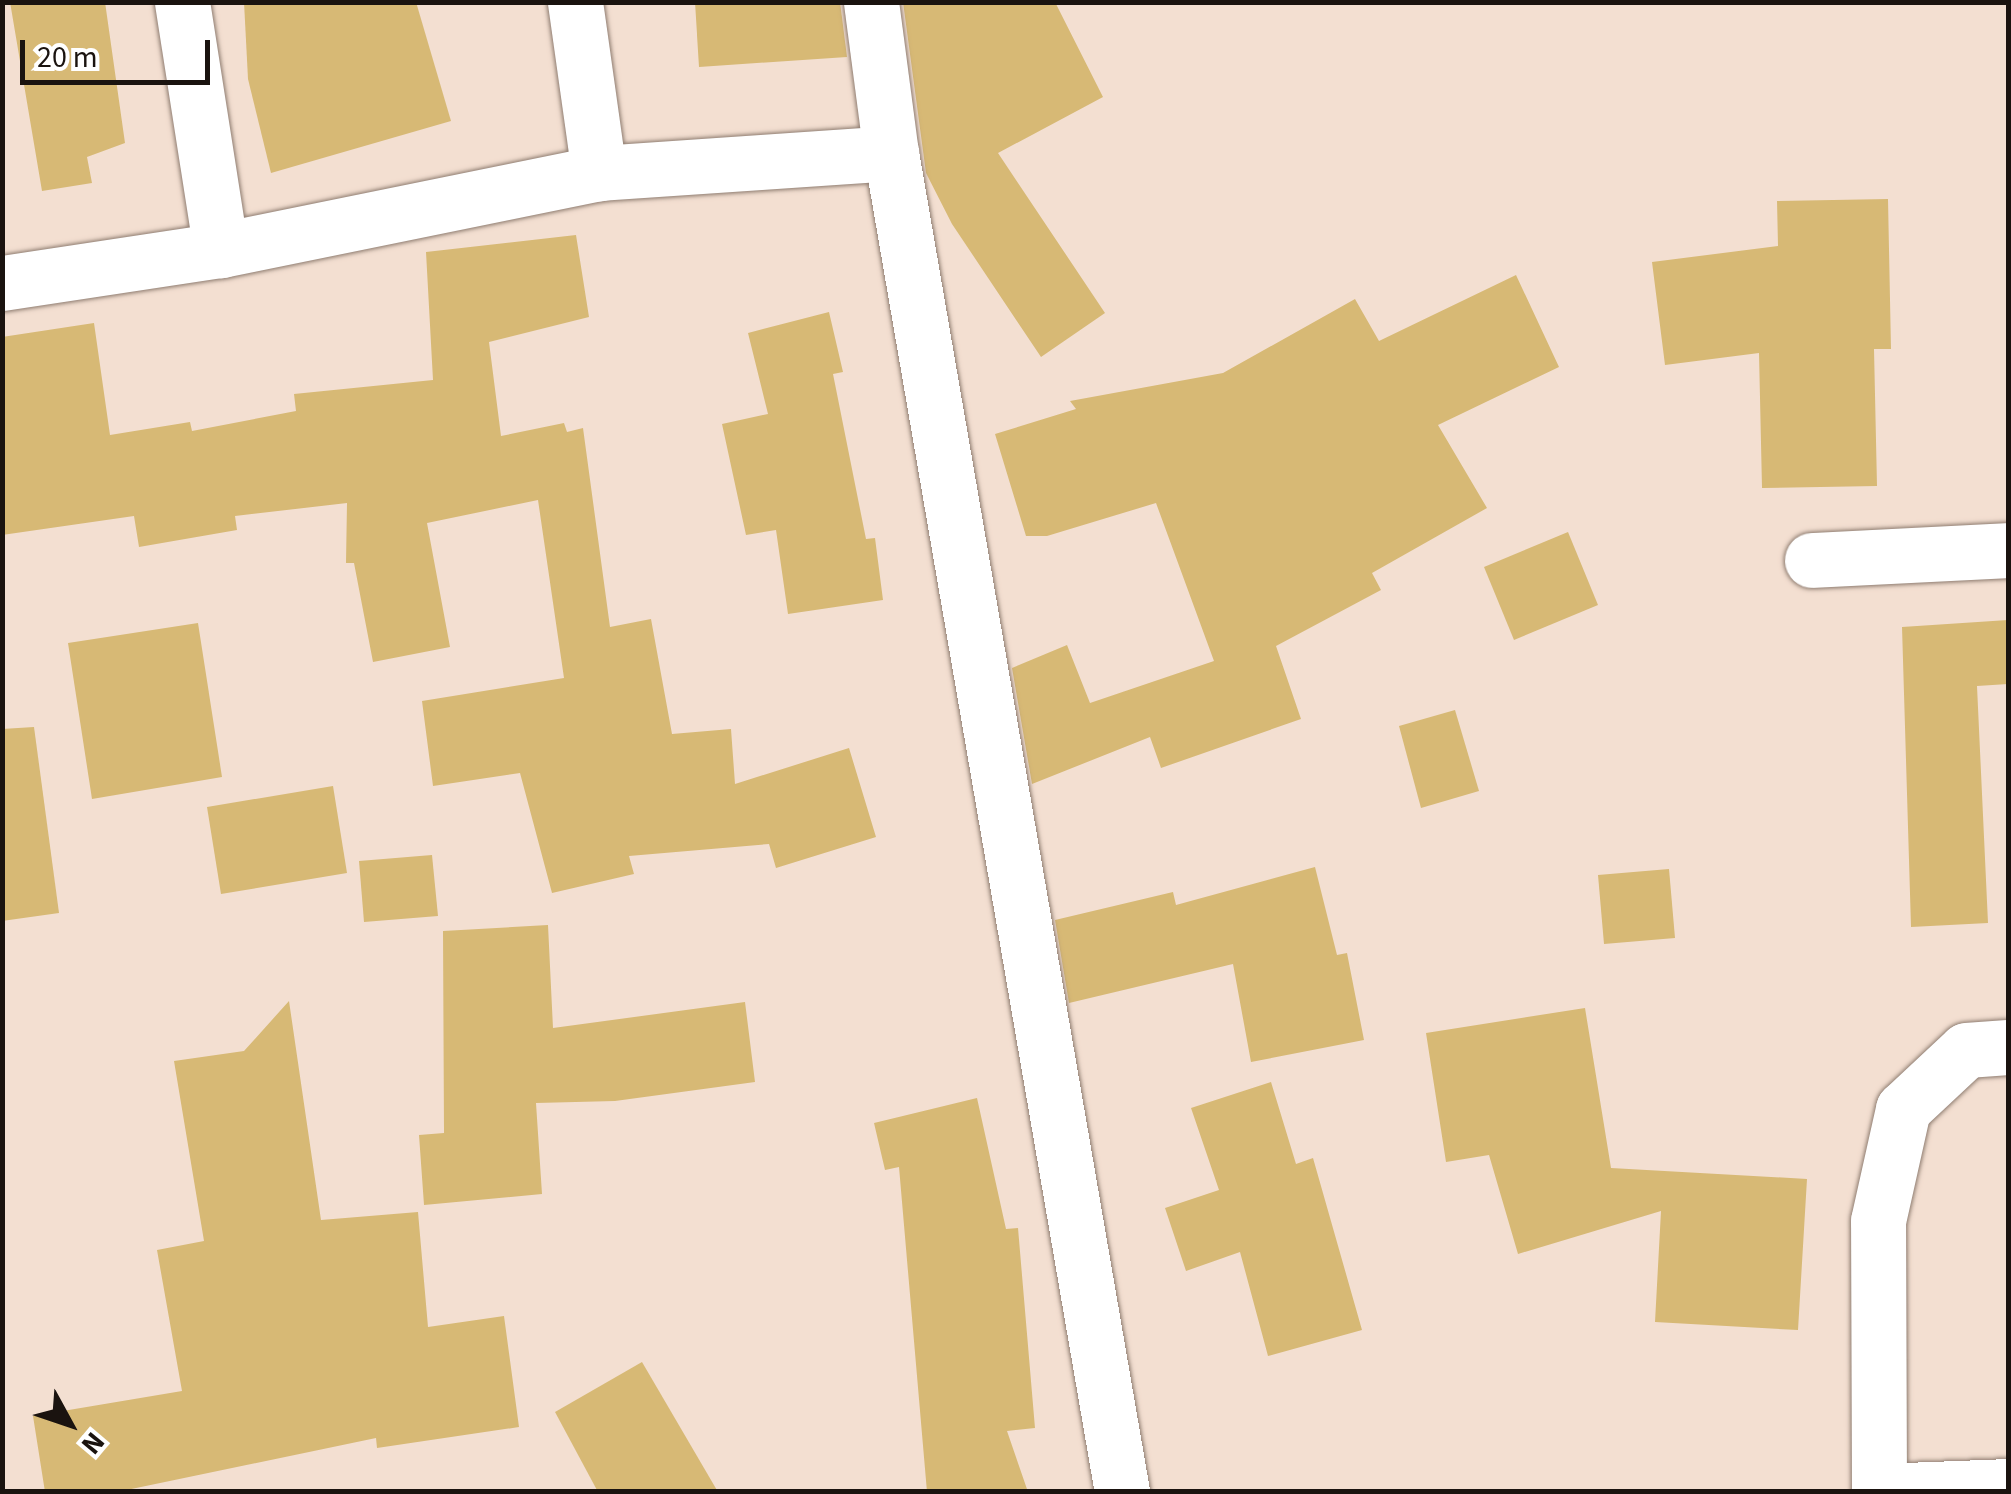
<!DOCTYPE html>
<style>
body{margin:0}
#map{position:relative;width:2011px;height:1494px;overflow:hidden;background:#f3dfd1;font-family:"Source Sans 3",sans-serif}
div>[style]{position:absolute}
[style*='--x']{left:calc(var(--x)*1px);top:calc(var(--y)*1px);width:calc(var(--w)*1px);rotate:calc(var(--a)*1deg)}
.building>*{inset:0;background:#d7b975}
.roads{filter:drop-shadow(0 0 2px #8f7d71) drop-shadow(0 0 2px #8f7d71)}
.minor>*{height:55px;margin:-27.5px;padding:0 27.5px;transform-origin:27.5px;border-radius:27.5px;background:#fff}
span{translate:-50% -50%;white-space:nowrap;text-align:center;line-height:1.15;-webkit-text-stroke:8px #fff;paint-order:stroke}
.frame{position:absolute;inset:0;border:5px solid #1a130f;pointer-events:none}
.north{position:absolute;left:20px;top:1374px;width:100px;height:100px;-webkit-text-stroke:8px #fff;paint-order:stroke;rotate:130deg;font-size:28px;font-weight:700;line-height:40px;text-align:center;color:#1a130f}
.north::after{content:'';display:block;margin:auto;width:35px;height:45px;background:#1a130f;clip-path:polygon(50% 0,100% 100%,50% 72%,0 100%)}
.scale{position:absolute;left:20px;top:40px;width:190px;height:45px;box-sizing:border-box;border:5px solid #1a130f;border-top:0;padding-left:12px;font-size:30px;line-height:35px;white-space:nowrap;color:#1a130f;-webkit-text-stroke:8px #fff;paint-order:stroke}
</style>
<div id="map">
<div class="building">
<i style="clip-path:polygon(10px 2px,105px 2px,125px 143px,87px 157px,92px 183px,42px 191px)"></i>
<i style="clip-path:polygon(244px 2px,416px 2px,451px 121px,271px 173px,248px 79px)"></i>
<i style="clip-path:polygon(695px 2px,840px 2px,847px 57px,699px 67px)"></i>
<i style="clip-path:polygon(903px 2px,1055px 2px,1103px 97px,998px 153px,1105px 313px,1041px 357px,952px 224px,926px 173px)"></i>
<i style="clip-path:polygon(1888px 199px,1891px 349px,1874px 349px,1877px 486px,1762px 488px,1759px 353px,1665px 365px,1652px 262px,1778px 246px,1777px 201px)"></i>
<i style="clip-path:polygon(576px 235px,589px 317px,489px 342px,501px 436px,564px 423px,567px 432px,583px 428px,610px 627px,651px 619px,672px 734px,731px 729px,735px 784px,849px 748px,876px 837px,776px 868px,769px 844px,629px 856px,634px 874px,552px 893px,520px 773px,433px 786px,422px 701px,564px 678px,538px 500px,427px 523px,450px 647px,373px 662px,354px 563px,346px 563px,347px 503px,235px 516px,237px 530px,139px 547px,134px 516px,2px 535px,2px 337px,94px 323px,110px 435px,190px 422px,192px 431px,296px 411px,294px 394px,433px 380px,426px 252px)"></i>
<i style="clip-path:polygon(1516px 275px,1559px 367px,1438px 425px,1487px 508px,1372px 573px,1381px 590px,1276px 646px,1301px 719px,1161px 768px,1150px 737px,1032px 784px,1012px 668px,1067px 645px,1090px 703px,1214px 661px,1156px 503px,1047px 536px,1026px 536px,995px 434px,1076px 409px,1070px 401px,1223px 373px,1355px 299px,1379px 341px)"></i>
<i style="clip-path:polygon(829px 312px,843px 372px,833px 374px,866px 539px,875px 538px,883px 600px,788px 614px,776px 530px,746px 535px,722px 424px,768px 414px,748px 333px)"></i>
<i style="clip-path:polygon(1568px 532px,1598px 605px,1514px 640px,1484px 567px)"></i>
<i style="clip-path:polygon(2008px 620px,2008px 684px,1977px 686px,1988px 923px,1911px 927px,1902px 627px)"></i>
<i style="clip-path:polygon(198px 623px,222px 777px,92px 799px,68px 643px)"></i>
<i style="clip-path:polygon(1455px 710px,1479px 791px,1421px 808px,1399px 726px)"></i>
<i style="clip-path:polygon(34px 727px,59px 913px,2px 921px,2px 729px)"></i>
<i style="clip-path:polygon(333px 786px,347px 873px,221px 894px,207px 807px)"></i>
<i style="clip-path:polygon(432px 855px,438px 916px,364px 922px,359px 861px)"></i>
<i style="clip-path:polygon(1315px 867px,1337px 955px,1347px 953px,1364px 1040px,1251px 1062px,1233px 964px,1069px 1003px,1055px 920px,1173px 892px,1176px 905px)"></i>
<i style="clip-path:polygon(1669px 869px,1675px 938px,1604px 944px,1598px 875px)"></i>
<i style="clip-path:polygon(548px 925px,553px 1028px,745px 1002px,755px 1082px,615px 1101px,536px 1103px,542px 1194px,424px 1205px,419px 1135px,444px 1133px,443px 931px)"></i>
<i style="clip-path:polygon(289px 1001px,321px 1220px,418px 1212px,428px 1327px,504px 1316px,519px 1427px,377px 1448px,376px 1438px,117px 1492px,45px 1492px,33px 1416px,182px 1391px,157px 1250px,204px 1241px,174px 1061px,244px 1051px)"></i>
<i style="clip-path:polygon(1585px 1008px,1611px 1168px,1807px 1179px,1798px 1330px,1655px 1322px,1661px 1211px,1518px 1254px,1489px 1155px,1446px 1162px,1426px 1033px)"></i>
<i style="clip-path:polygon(1271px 1082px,1296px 1164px,1313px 1158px,1362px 1330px,1268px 1356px,1240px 1252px,1186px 1271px,1165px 1208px,1219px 1190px,1191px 1108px)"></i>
<i style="clip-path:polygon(977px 1098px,1006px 1229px,1018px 1228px,1035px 1428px,1007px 1431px,1028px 1492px,927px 1492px,899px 1167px,885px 1170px,874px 1123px)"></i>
<i style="clip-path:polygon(642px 1362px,718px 1492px,598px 1492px,555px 1412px)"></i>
</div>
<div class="roads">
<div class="minor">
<i style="--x:182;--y:2;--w:251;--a:81.1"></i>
<i style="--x:575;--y:2;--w:173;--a:82"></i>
<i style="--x:871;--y:2;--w:152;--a:82.5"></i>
<i style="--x:2;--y:283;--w:221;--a:-8.6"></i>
<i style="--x:221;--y:250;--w:386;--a:-11.5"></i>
<i style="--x:599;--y:173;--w:293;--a:-3.9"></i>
<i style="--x:891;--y:153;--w:1359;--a:80.21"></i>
<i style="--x:1812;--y:560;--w:196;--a:-2.9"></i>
<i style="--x:1879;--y:1491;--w:129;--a:-2.2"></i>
<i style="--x:1879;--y:1492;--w:271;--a:-90.2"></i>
<i style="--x:1878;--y:1221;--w:115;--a:-77.4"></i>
<i style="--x:1903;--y:1109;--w:86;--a:-43.1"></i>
<i style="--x:1966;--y:1050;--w:42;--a:-4.1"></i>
</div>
</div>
<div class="frame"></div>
<div class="north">N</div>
<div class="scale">20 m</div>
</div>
